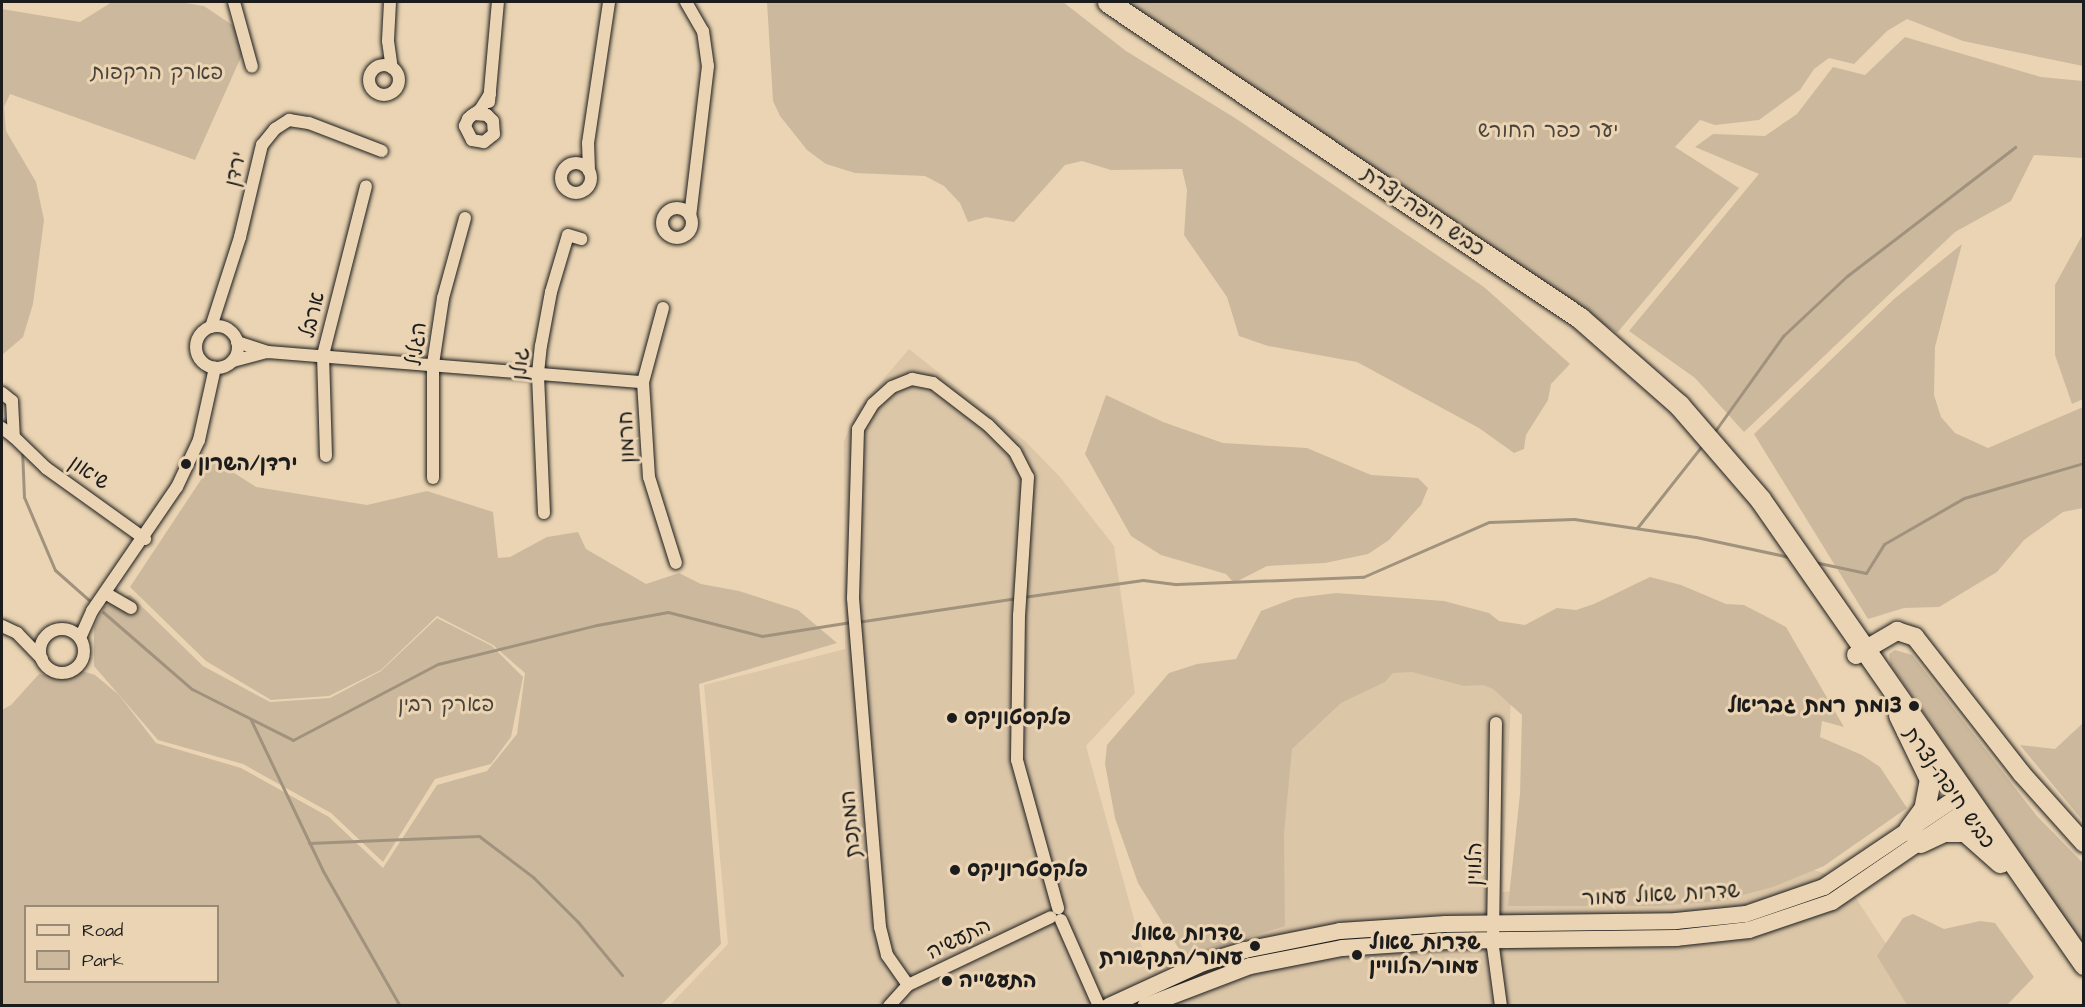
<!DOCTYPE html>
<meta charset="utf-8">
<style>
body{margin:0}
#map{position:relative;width:2085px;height:1007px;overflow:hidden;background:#ead4b3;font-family:"Architects Daughter","Playpen Sans Hebrew",sans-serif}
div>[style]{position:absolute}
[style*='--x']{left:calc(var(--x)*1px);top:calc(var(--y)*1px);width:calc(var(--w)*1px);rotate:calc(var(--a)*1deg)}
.built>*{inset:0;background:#dbc6a8}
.green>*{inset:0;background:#ccb99d}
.stream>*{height:3px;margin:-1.5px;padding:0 1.5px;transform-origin:1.5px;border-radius:1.5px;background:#a1927e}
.roads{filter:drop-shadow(0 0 2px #1c1c1c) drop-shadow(0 0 2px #1c1c1c)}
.minor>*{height:12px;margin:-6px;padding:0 6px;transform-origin:6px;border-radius:6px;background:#ead4b3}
.minor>.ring{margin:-6px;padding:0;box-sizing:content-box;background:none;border:12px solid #ead4b3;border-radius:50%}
.tertiary>*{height:16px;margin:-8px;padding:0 8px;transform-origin:8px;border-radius:8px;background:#ead4b3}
.secondary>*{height:18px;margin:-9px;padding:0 9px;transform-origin:9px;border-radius:9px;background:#ead4b3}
.trunk>*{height:21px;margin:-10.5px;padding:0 10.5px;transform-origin:10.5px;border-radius:10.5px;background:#ead4b3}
.dots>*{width:16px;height:16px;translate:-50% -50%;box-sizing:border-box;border:3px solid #ead4b3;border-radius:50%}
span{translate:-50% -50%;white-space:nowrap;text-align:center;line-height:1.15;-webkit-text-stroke:6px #ead4b3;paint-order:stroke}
.park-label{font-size:21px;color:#48433c}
.street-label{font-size:21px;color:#1c1c1c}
.poi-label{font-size:21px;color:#1c1c1c;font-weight:700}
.left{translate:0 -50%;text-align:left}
.right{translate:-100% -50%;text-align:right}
.frame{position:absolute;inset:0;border:3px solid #1c1c1c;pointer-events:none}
.legend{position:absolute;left:24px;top:905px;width:195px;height:78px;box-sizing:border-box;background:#ead4b3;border:2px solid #988a77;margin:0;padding:8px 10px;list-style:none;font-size:18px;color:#1c1c1c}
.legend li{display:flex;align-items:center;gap:12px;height:30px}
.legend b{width:30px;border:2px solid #988a77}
</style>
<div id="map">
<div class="built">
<i style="clip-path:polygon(909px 349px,1026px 442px,1060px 477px,1114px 546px,1135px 693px,1086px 746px,1149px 973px,1268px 918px,1279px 739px,1361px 676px,1436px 651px,1512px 676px,1502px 892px,1659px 880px,1781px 859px,1844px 880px,1927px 1006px,669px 1006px,728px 944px,704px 685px,845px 649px,844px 441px,858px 409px)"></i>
</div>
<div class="green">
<i style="clip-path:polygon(112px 2px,179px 2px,204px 6px,250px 37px,195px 160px,10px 94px,4px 107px,6px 131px,36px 182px,44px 220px,33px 304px,23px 337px,2px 355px,2px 9px,80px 22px)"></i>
<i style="clip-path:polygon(767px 2px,1063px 2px,1126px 51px,1235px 118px,1484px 287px,1570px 364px,1551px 384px,1548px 400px,1526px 435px,1524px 449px,1514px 453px,1479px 428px,1357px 362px,1268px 346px,1239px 336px,1227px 297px,1184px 235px,1187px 190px,1182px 169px,1111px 170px,1082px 161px,1065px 165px,1014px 222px,986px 217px,968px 222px,960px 203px,944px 186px,925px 176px,855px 173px,826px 164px,807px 150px,780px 116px,773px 101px)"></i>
<i style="clip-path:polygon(1126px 2px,2083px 2px,2083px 66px,1963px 41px,1907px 19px,1887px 31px,1854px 64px,1829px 58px,1814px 69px,1800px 90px,1759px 120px,1715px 125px,1700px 120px,1675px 147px,1739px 188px,1617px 333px)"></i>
<i style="clip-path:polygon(1905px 37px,2041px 77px,2083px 81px,2083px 158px,2034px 155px,2011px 201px,1955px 232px,1744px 432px,1695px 378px,1629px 331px,1759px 174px,1695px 147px,1713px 134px,1765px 136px,1797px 114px,1833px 67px,1865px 75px)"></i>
<i style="clip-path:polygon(2083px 234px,2083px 399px,2072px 404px,2055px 355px,2055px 285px)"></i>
<i style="clip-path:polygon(1962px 244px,1935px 347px,1934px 395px,1941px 417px,1955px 433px,1988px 448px,2083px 407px,2083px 508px,2063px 512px,2024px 540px,1997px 572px,1939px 607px,1904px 608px,1868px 619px,1754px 434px,1894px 299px)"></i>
<i style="clip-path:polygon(1106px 395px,1163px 422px,1223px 443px,1307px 448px,1371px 475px,1418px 478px,1428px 488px,1421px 505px,1389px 540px,1368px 554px,1325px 563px,1267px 566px,1234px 583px,1226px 574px,1161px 555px,1131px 536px,1085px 454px)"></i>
<i style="clip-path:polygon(evenodd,214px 460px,256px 487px,367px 505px,427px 491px,493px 512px,498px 558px,510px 557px,547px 537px,578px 532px,586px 549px,646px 584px,679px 573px,701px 584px,739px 591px,798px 610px,837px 643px,699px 684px,721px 944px,661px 1005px,2px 1005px,2px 710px,11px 705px,39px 674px,66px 679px,82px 671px,95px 675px,119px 695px,156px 743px,241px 768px,329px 817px,383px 868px,437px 785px,487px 771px,517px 734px,525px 673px,493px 645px,437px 616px,381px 670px,329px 696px,271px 700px,206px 661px,130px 587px,214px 460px,26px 906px,218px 906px,218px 982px,26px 982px,26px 906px)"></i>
<i style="clip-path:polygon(1650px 577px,1681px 585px,1726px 604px,1744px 605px,1786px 627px,1844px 727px,1822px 721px,1820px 737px,1862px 755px,1880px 767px,1907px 808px,1824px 866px,1773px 887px,1720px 901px,1658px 906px,1508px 906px,1520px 794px,1522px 715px,1493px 689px,1483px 685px,1464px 686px,1412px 672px,1393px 673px,1385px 682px,1341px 703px,1292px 749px,1284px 834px,1285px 926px,1184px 957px,1138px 883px,1115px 818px,1105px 764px,1107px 745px,1169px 673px,1197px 664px,1236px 659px,1261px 611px,1295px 598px,1336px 593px,1444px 601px,1489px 613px,1499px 621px,1525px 625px,1557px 608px,1576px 610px,1594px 604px)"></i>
<i style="clip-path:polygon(130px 595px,203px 666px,270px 702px,330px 698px,381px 671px,437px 618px,492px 646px,523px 677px,511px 737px,491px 764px,435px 779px,383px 862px,331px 813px,243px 764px,158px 740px,94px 666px,94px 627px,104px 607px)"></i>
<i style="clip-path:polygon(1895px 650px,1912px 655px,2037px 816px,2083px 863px,2083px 945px,1890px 664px,1889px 654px)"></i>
<i style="clip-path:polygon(2083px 723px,2083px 821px,2020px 745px,2055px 749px)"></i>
<i style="clip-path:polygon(1913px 914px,1944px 929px,1980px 921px,1995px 923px,2034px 977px,2007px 1005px,1907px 1005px,1877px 956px,1903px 918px)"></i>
</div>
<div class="stream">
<i style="--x:1715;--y:431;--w:117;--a:-54.4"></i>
<i style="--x:1783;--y:336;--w:88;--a:-43.2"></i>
<i style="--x:1847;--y:276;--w:212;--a:-37.5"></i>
<i style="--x:22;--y:449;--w:48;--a:87.6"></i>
<i style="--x:24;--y:497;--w:79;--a:67"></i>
<i style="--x:55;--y:570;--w:45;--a:41.4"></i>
<i style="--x:1637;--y:528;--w:103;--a:-51.7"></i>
<i style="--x:1814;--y:562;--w:53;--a:11.9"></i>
<i style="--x:1866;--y:573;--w:34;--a:-58"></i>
<i style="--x:1884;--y:544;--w:92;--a:-29.9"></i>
<i style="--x:1964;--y:498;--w:125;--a:-16.3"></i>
<i style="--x:1023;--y:597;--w:121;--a:-8.1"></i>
<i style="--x:1143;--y:580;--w:34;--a:7"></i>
<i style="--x:1177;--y:584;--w:186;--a:-2.2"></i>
<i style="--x:1363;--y:577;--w:137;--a:-23.6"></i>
<i style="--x:1489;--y:522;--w:85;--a:-2"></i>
<i style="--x:1574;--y:519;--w:123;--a:8.4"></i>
<i style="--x:1696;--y:537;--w:95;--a:12.1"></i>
<i style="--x:103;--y:612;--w:118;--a:40.9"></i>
<i style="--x:192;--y:689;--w:113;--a:26.8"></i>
<i style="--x:293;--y:740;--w:164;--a:-27.7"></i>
<i style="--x:438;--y:664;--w:164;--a:-13.8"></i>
<i style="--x:597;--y:625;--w:72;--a:-10.4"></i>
<i style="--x:668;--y:612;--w:97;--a:14.3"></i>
<i style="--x:762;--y:636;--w:90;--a:-8.9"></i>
<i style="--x:857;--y:622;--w:162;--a:-8.5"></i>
<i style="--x:251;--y:720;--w:167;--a:64.5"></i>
<i style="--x:323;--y:871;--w:155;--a:60.3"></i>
<i style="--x:309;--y:843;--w:170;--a:-2.4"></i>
<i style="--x:479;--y:836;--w:68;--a:37.2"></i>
<i style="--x:533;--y:877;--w:64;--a:45"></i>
<i style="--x:578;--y:922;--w:69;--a:50.3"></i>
</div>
<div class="roads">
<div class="minor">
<i style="--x:234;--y:2;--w:67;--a:74.5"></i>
<i style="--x:390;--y:2;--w:39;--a:93"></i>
<i style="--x:388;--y:41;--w:27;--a:82"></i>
<i style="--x:686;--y:2;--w:34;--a:60"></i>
<i style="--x:703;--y:31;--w:35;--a:82"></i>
<i style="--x:708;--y:66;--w:151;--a:96.8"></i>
<i class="ring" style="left:369px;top:65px;width:18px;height:18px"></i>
<i style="--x:489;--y:102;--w:100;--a:-84.9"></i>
<i style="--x:474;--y:114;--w:13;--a:4"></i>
<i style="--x:487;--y:115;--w:8;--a:45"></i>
<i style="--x:493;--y:121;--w:13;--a:86"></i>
<i style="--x:494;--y:134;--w:13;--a:141"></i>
<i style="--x:484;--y:142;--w:12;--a:-171"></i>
<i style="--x:472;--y:140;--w:16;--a:-117"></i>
<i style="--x:465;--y:126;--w:8;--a:-67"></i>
<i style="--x:468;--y:119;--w:4;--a:-45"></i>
<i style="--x:471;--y:116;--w:11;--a:-34"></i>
<i style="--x:480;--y:110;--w:19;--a:-58"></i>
<i class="ring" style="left:561px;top:163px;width:18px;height:18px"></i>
<i style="--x:589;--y:171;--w:28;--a:-92"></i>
<i style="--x:588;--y:143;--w:143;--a:-81.5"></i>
<i class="ring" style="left:662px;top:208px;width:18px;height:18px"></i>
<i style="--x:663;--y:308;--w:77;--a:105.1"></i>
<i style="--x:643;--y:382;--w:95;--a:86.4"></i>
<i style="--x:649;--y:477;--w:90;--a:72.6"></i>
<i class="ring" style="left:196px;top:326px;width:30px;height:30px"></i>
<i style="--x:211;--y:327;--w:95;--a:-72.1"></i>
<i style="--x:240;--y:237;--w:95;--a:-76.6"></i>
<i style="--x:262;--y:145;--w:21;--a:-51"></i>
<i style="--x:275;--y:129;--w:17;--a:-33"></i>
<i style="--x:289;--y:120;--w:20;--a:9"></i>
<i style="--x:309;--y:123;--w:78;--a:21"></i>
<i style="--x:237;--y:342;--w:33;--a:18"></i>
<i style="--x:268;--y:352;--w:376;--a:4.6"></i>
<i style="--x:233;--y:361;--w:35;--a:-15"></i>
<i style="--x:2;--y:393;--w:13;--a:39"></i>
<i style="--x:12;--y:401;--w:36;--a:87"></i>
<i style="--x:14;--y:437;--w:15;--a:-143"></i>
<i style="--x:14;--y:437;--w:45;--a:44.1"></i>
<i style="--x:46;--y:468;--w:122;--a:35.6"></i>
<i style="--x:326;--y:456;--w:101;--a:-91.7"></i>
<i style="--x:323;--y:355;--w:174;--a:-75.7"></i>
<i style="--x:433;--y:478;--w:114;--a:-90"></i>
<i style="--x:433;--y:364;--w:67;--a:-81.4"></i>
<i style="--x:443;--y:298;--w:83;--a:-74.6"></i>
<i style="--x:544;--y:513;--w:140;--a:-92.5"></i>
<i style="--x:538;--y:373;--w:27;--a:-84"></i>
<i style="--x:541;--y:346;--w:55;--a:-79.5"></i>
<i style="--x:551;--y:292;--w:59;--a:-73.4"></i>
<i style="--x:568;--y:235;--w:14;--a:17"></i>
<i style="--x:105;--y:593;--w:30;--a:30"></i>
<i style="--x:2;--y:626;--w:17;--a:25"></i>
<i style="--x:17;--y:633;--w:36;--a:46"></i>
<i class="ring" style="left:40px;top:629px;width:32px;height:32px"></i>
<i style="--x:80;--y:638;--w:30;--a:-66"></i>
<i style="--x:92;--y:611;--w:150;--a:-55.6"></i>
<i style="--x:177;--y:487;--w:52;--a:-64.9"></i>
<i style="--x:199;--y:440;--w:74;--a:-77.5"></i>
<i style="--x:1496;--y:723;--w:224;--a:90.8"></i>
<i style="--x:1493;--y:947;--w:60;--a:82.3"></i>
<i style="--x:1061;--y:920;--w:94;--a:66.2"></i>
<i style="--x:908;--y:985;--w:37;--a:-125"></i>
<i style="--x:887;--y:955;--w:29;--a:-104"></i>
<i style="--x:880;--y:927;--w:330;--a:-94.7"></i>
<i style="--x:853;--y:598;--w:169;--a:-88.3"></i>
<i style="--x:858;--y:429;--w:29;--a:-59"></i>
<i style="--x:873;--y:404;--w:25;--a:-42"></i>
<i style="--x:892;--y:387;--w:22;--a:-22"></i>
<i style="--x:912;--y:379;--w:21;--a:11"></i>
<i style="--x:933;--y:383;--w:69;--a:37.4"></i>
<i style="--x:988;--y:425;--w:38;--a:45"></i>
<i style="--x:1015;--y:452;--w:28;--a:63"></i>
<i style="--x:1028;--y:477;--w:138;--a:93.7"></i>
<i style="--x:1019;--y:615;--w:145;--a:90.8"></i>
<i style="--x:1017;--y:760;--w:154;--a:74.5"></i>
<i style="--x:889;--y:1006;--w:28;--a:-48"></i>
<i style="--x:908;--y:985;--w:158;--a:-25.4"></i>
</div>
<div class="tertiary">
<i style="--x:1109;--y:1006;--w:103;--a:-24.6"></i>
<i style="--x:1203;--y:963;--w:44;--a:-17.2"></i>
<i style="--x:1245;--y:950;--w:97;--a:-11.3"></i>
<i style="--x:1340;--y:931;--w:106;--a:-3.8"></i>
<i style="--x:1446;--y:924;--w:230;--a:-0.7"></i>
<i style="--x:1676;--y:921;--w:70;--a:-5.7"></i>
<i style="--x:1746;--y:914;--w:83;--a:-19.1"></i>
<i style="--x:1824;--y:887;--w:159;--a:-34"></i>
<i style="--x:1956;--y:798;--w:13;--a:0"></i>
<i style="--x:1969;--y:798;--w:14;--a:107"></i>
<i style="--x:1965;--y:811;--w:161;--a:145.6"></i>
<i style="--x:1832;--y:902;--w:88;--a:161.4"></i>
<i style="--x:1749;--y:930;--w:72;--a:173.7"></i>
<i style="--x:1677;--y:938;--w:230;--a:179.3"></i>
<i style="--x:1447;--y:941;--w:105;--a:176.2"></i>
<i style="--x:1342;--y:948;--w:94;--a:168.9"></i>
<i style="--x:1250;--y:966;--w:112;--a:159.1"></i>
</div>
<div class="secondary">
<i style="--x:1856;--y:655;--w:48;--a:-30.3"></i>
<i style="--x:1897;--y:631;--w:19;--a:18"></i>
<i style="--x:1915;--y:637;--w:174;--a:52"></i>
<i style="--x:2022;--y:774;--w:93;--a:48.1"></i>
</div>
<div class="trunk">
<i style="--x:1108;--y:2;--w:568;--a:33.8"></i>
<i style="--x:1580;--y:318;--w:132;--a:41.3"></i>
<i style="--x:1679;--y:405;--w:124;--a:49.2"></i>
<i style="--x:1760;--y:499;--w:567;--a:55.13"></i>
<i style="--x:1899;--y:715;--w:71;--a:64.2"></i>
<i style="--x:1930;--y:779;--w:31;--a:101"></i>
<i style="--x:1924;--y:809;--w:26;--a:126"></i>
<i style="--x:1920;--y:842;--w:26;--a:-25"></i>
<i style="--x:1944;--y:831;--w:21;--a:0"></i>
<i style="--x:1965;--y:831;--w:47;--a:41.5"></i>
</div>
</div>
<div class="dots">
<i style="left:186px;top:464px;background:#1c1c1c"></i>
<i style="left:1914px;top:706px;background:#1c1c1c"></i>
<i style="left:952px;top:718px;background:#1c1c1c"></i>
<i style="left:955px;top:870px;background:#1c1c1c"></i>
<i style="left:1255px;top:946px;background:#1c1c1c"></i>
<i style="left:1357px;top:955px;background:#1c1c1c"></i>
<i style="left:947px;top:981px;background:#1c1c1c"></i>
</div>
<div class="park-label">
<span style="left:157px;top:73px">פארק הרקפות</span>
<span style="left:1548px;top:131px">יער כפר החורש</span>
<span style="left:446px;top:705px">פארק רבין</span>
</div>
<div class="street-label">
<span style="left:236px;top:169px;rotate:-77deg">ירדן</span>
<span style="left:1423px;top:212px;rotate:34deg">כביש חיפה-נצרת</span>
<span style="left:313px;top:315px;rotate:-76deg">ארבל</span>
<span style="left:417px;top:344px;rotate:-83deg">הגליל</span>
<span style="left:521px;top:364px;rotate:-86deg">גולן</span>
<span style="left:627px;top:437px;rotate:-93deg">חרמון</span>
<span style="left:89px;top:473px;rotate:34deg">שיאון</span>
<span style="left:1949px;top:788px;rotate:55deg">כביש חיפה-נצרת</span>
<span style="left:851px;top:824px;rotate:-95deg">המתכת</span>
<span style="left:1475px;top:864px;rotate:-89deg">הלווין</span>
<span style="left:1661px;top:895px;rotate:-3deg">שדרות שאול עמור</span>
<span style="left:959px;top:939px;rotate:-26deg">התעשיה</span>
</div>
<div class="poi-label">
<span class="left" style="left:198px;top:464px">ירדן/השרון</span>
<span class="right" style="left:1902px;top:706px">צומת רמת גבריאל</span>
<span class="left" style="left:964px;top:718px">פלקסטוניקס</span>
<span class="left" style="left:967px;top:870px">פלקסטרוניקס</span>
<span class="right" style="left:1243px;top:946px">שדרות שאול<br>עמור/התקשורת</span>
<span class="left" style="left:1369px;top:955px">שדרות שאול<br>עמור/הלוויין</span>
<span class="left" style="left:959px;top:981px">התעשייה</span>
</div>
<div class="frame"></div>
<ul class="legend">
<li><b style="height:8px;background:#ead4b3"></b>Road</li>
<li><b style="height:16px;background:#ccb99d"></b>Park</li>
</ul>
</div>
